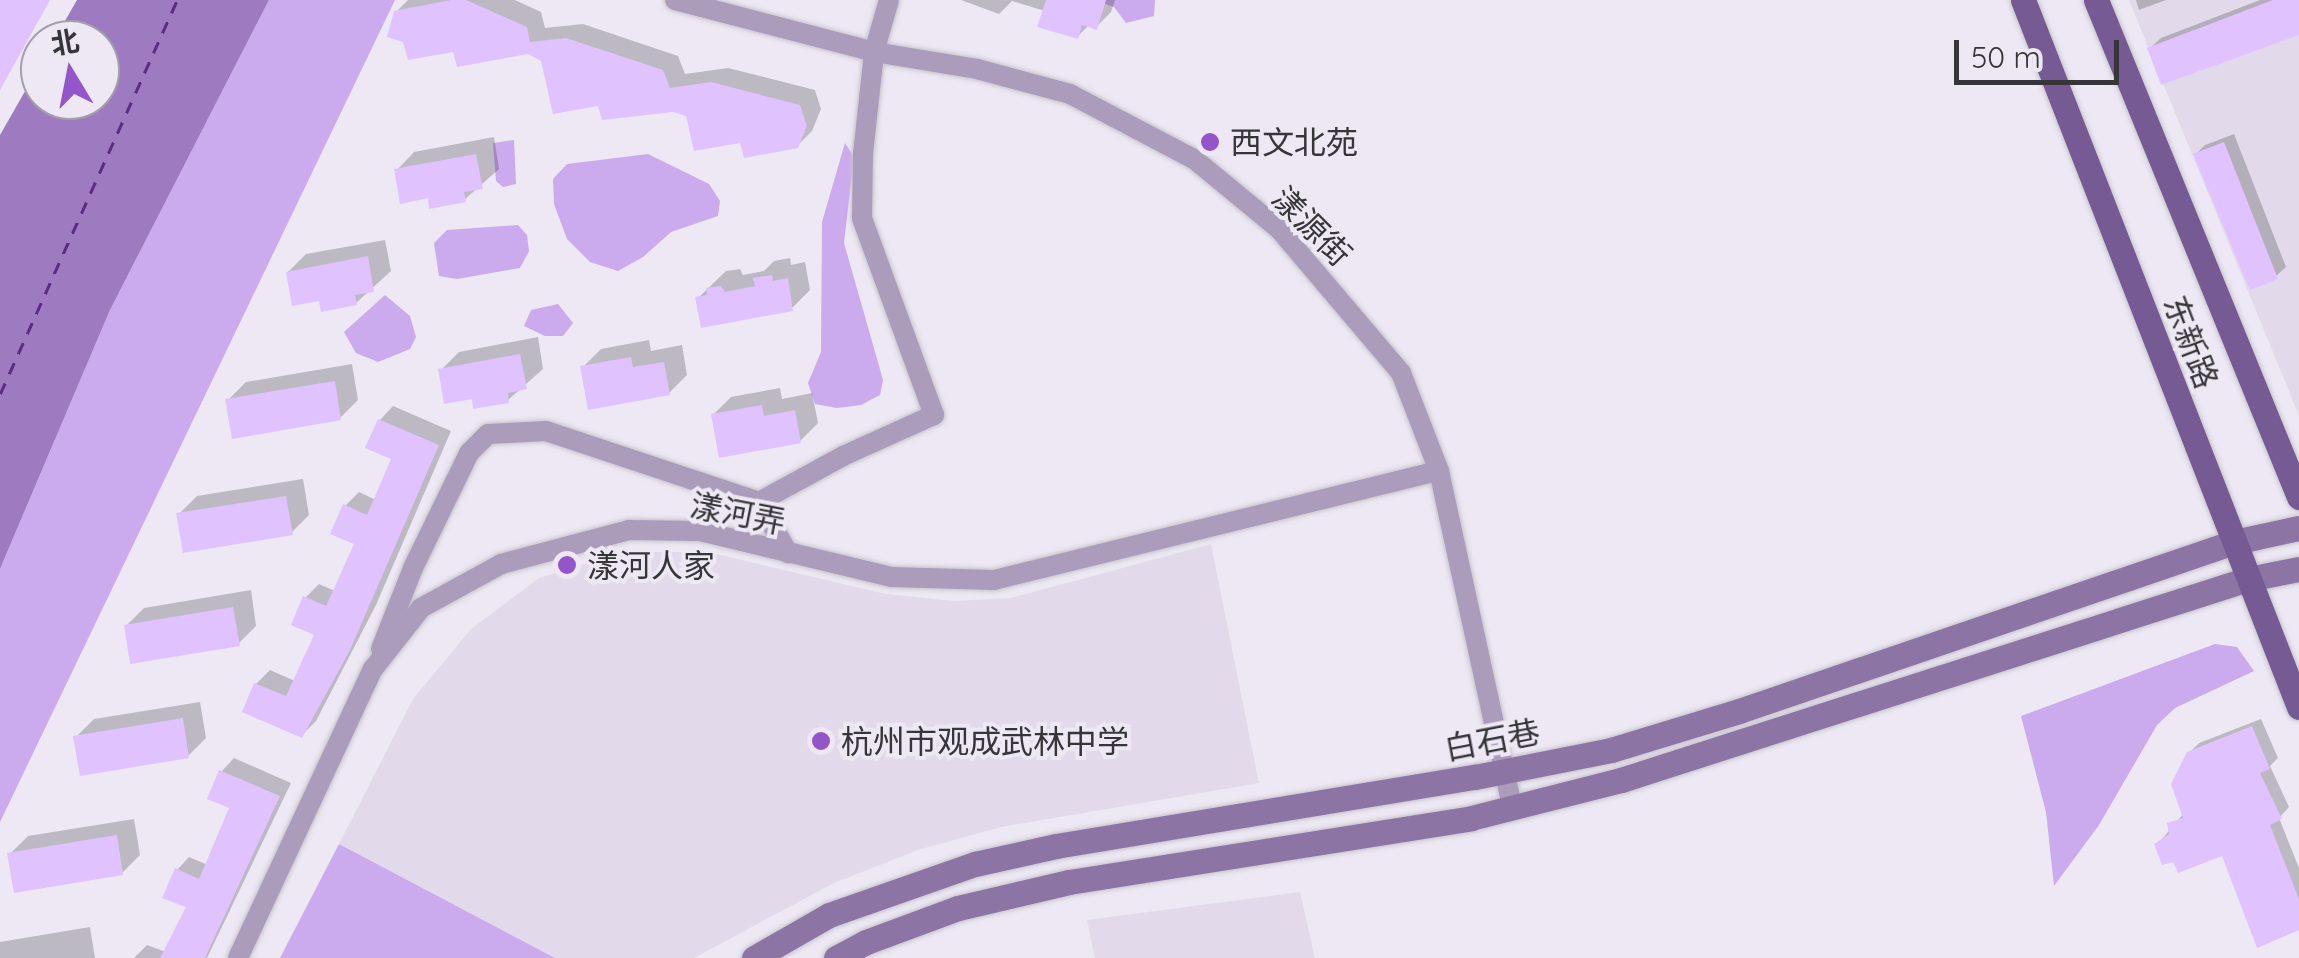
<!DOCTYPE html>
<meta charset="utf-8">
<style>
body{margin:0}
#map{position:relative;width:2299px;height:958px;overflow:hidden;background:#ede8f3;font-family:Quicksand,"Noto Sans SC",sans-serif}
div>[style]{position:absolute}
[style*='--x']{left:calc(var(--x)*1px);top:calc(var(--y)*1px);width:calc(var(--w)*1px);rotate:calc(var(--a)*1deg)}
.built>*{inset:0;background:#e2daea}
.green>*{inset:0;background:#cbaaed}
.water>*{inset:0;background:#9e7bc1}
.shadow>*{inset:0;background:#0003}
.ferry>*{height:2.5px;margin-top:-1.25px;transform-origin:0;background:repeating-linear-gradient(90deg,#5b2c81 0 12px,transparent 0 22px)}
.building>*{inset:0;background:#e0c2ff}
.roads{filter:drop-shadow(0 0 2px #c8c4ce) drop-shadow(0 0 2px #c8c4ce)}
.street>*{height:20px;margin:-10px;padding:0 10px;transform-origin:10px;border-radius:10px;background:#ab9cbc}
.secondary>*{height:25px;margin:-12.5px;padding:0 12.5px;transform-origin:12.5px;border-radius:12.5px;background:#8c75a4}
.primary>*{height:25px;margin:-12.5px;padding:0 12.5px;transform-origin:12.5px;border-radius:12.5px;background:#765a93}
.dots>*{width:28px;height:28px;translate:-50% -50%;box-sizing:border-box;border:5px solid #ede8f3;border-radius:50%}
span{translate:-50% -50%;white-space:nowrap;text-align:center;line-height:1.15;-webkit-text-stroke:8px #ede8f3;paint-order:stroke}
.poi-label{font-size:32px;color:#363539}
.left{translate:0 -50%;text-align:left}
.street-label{font-size:32px;color:#363539}
.north{position:absolute;left:20px;top:20px;width:100px;height:100px;box-sizing:border-box;background:#ede8f3;border:2px solid #a4a0a9;border-radius:50%;rotate:350deg;font-size:28px;font-weight:700;line-height:40px;text-align:center;color:#363539}
.north::after{content:'';display:block;margin:auto;width:35px;height:45px;background:#9555ca;clip-path:polygon(50% 0,100% 100%,50% 72%,0 100%)}
.scale{position:absolute;left:1954px;top:40px;width:165px;height:45px;box-sizing:border-box;border:5px solid #363539;border-top:0;padding-left:12px;font-size:30px;line-height:35px;white-space:nowrap;color:#363539;-webkit-text-stroke:8px #ede8f3;paint-order:stroke}
</style>
<div id="map">
<div class="built">
<i style="clip-path:polygon(2129px 0,2299px 0,2299px 416px)"></i>
<i style="clip-path:polygon(1211px 544px,1259px 783px,1001px 827px,918px 850px,834px 883px,694px 958px,555px 958px,339px 844px,413px 699px,471px 629px,539px 578px,622px 552px,708px 552px,886px 594px,954px 601px,1011px 598px)"></i>
<i style="clip-path:polygon(1300px 892px,1315px 958px,1095px 958px,1087px 920px)"></i>
</div>
<div class="green">
<i style="clip-path:polygon(269px 0,395px 0,0 822px,0 569px,110px 310px)"></i>
<i style="clip-path:polygon(1094px 0,1155px 0,1154px 16px,1126px 23px,1114px 7px)"></i>
<i style="clip-path:polygon(514px 140px,516px 184px,503px 187px,496px 181px,493px 143px)"></i>
<i style="clip-path:polygon(845px 143px,854px 157px,844px 243px,883px 380px,880px 395px,861px 405px,837px 408px,815px 404px,808px 383px,821px 352px,822px 222px)"></i>
<i style="clip-path:polygon(648px 154px,709px 184px,720px 201px,718px 216px,671px 232px,643px 257px,618px 271px,590px 262px,567px 239px,554px 204px,553px 179px,567px 164px)"></i>
<i style="clip-path:polygon(518px 225px,527px 235px,529px 251px,520px 268px,457px 279px,439px 276px,434px 243px,447px 230px)"></i>
<i style="clip-path:polygon(385px 295px,410px 316px,416px 337px,410px 349px,378px 362px,356px 353px,344px 332px)"></i>
<i style="clip-path:polygon(558px 304px,573px 323px,563px 336px,545px 336px,524px 326px,531px 310px)"></i>
<i style="clip-path:polygon(2215px 644px,2237px 647px,2254px 671px,2175px 708px,2157px 725px,2099px 825px,2054px 886px,2046px 812px,2021px 716px)"></i>
<i style="clip-path:polygon(339px 844px,555px 958px,280px 958px)"></i>
</div>
<div class="water">
<i style="clip-path:polygon(77px 0,269px 0,110px 310px,0 569px,0 135px,40px 65px,40px 100px,100px 100px,100px 40px,54px 40px)"></i>
</div>
<div class="shadow">
<i style="clip-path:polygon(408px 0,515px 0,541px 12px,545px 28px,583px 24px,678px 56px,685px 74px,728px 68px,815px 90px,821px 109px,812px 131px,796px 147px,741px 141px,673px 109px,600px 103px,529px 52px,455px 50px,396px 12px)"></i>
<i style="clip-path:polygon(961px 0,1115px 0,1111px 12px,1096px 27px,1089px 25px,1077px 37px,1045px 11px,1012px 1px,999px 14px)"></i>
<i style="clip-path:polygon(2136px 0,2166px 0,2139px 10px)"></i>
<i style="clip-path:polygon(2260px 0,2299px 0,2299px 33px,2149px 49px,2161px 38px)"></i>
<i style="clip-path:polygon(2234px 134px,2286px 267px,2276px 276px,2196px 154px,2205px 145px)"></i>
<i style="clip-path:polygon(494px 137px,499px 169px,464px 200px,430px 196px,397px 170px,414px 152px)"></i>
<i style="clip-path:polygon(385px 240px,391px 271px,356px 303px,321px 298px,288px 272px,306px 254px)"></i>
<i style="clip-path:polygon(790px 258px,791px 265px,805px 262px,810px 290px,792px 308px,698px 298px,726px 271px,740px 269px,743px 275px,764px 271px,774px 261px)"></i>
<i style="clip-path:polygon(538px 337px,543px 369px,508px 400px,474px 396px,441px 370px,459px 352px)"></i>
<i style="clip-path:polygon(649px 340px,651px 351px,682px 345px,687px 375px,669px 393px,583px 367px,601px 349px)"></i>
<i style="clip-path:polygon(352px 364px,358px 400px,340px 418px,228px 400px,246px 382px)"></i>
<i style="clip-path:polygon(780px 388px,782px 399px,812px 393px,818px 423px,800px 441px,713px 415px,731px 397px)"></i>
<i style="clip-path:polygon(393px 406px,451px 431px,376px 605px,316px 721px,302px 735px,256px 684px,270px 670px,295px 681px,317px 634px,305px 598px,319px 584px,335px 591px,358px 542px,345px 506px,359px 492px,376px 500px,395px 458px,380px 420px)"></i>
<i style="clip-path:polygon(303px 479px,309px 515px,291px 533px,179px 514px,197px 496px)"></i>
<i style="clip-path:polygon(251px 590px,256px 626px,238px 644px,126px 626px,144px 608px)"></i>
<i style="clip-path:polygon(200px 702px,206px 738px,188px 756px,76px 737px,94px 719px)"></i>
<i style="clip-path:polygon(2261px 719px,2278px 758px,2270px 766px,2289px 807px,2279px 818px,2299px 868px,2299px 928px,2223px 853px,2174px 859px,2157px 845px,2184px 813px,2189px 753px,2199px 743px)"></i>
<i style="clip-path:polygon(234px 758px,291px 783px,207px 958px,134px 958px,147px 945px,166px 952px,189px 906px,177px 870px,189px 857px,208px 865px,233px 807px,222px 771px)"></i>
<i style="clip-path:polygon(134px 819px,140px 855px,122px 873px,10px 854px,28px 836px)"></i>
<i style="clip-path:polygon(90px 927px,95px 958px,0 958px,0 942px)"></i>
</div>
<div class="ferry">
<i style="--x:0;--y:394;--w:432;--a:-65.8"></i>
</div>
<div class="building">
<i style="clip-path:polygon(0 0,50px 0,0 90px)"></i>
<i style="clip-path:polygon(451px 0,466px 0,527px 27px,530px 42px,566px 38px,663px 70px,670px 88px,711px 82px,800px 105px,807px 126px,798px 148px,744px 158px,740px 143px,694px 151px,686px 116px,673px 112px,602px 120px,598px 106px,553px 114px,541px 61px,528px 54px,457px 67px,453px 52px,408px 60px,403px 42px,387px 37px,394px 11px)"></i>
<i style="clip-path:polygon(1046px 0,1106px 0,1097px 30px,1082px 25px,1078px 39px,1037px 27px)"></i>
<i style="clip-path:polygon(2273px 0,2299px 0,2299px 35px,2161px 85px,2147px 48px)"></i>
<i style="clip-path:polygon(2224px 142px,2278px 279px,2250px 290px,2193px 154px)"></i>
<i style="clip-path:polygon(476px 154px,483px 189px,464px 192px,466px 202px,429px 209px,428px 198px,400px 204px,394px 169px)"></i>
<i style="clip-path:polygon(368px 256px,374px 292px,355px 295px,357px 305px,321px 312px,319px 301px,292px 306px,286px 272px)"></i>
<i style="clip-path:polygon(772px 275px,773px 281px,788px 278px,793px 311px,701px 328px,695px 297px,707px 295px,706px 288px,721px 286px,725px 292px,755px 286px,753px 278px)"></i>
<i style="clip-path:polygon(520px 354px,527px 389px,508px 393px,509px 403px,473px 409px,472px 399px,444px 404px,438px 369px)"></i>
<i style="clip-path:polygon(631px 357px,633px 367px,664px 362px,670px 395px,588px 410px,580px 366px)"></i>
<i style="clip-path:polygon(335px 381px,341px 420px,232px 439px,225px 399px)"></i>
<i style="clip-path:polygon(762px 405px,764px 416px,795px 410px,801px 443px,719px 458px,711px 414px)"></i>
<i style="clip-path:polygon(378px 419px,439px 445px,350px 650px,302px 738px,242px 712px,254px 683px,286px 696px,314px 635px,291px 625px,303px 596px,326px 606px,354px 544px,330px 534px,343px 504px,367px 515px,391px 459px,365px 448px)"></i>
<i style="clip-path:polygon(286px 496px,293px 535px,183px 553px,176px 513px)"></i>
<i style="clip-path:polygon(233px 607px,240px 646px,130px 664px,124px 625px)"></i>
<i style="clip-path:polygon(183px 718px,189px 758px,80px 776px,73px 736px)"></i>
<i style="clip-path:polygon(2252px 726px,2270px 769px,2260px 773px,2282px 819px,2270px 825px,2299px 899px,2299px 930px,2257px 948px,2222px 856px,2178px 873px,2173px 862px,2162px 865px,2154px 844px,2169px 834px,2167px 823px,2183px 818px,2171px 784px,2187px 752px)"></i>
<i style="clip-path:polygon(219px 770px,280px 796px,205px 958px,160px 958px,186px 907px,162px 898px,175px 868px,199px 879px,229px 808px,207px 799px)"></i>
<i style="clip-path:polygon(117px 835px,123px 875px,14px 893px,7px 853px)"></i>
</div>
<div class="roads">
<div class="street">
<i style="--x:675;--y:0;--w:206;--a:14.6"></i>
<i style="--x:874;--y:52;--w:104;--a:9.4"></i>
<i style="--x:977;--y:69;--w:96;--a:15"></i>
<i style="--x:1070;--y:94;--w:140;--a:27.7"></i>
<i style="--x:1194;--y:159;--w:110;--a:39.5"></i>
<i style="--x:1279;--y:229;--w:189;--a:49.7"></i>
<i style="--x:1401;--y:373;--w:105;--a:68.8"></i>
<i style="--x:1439;--y:471;--w:346;--a:77.7"></i>
<i style="--x:759;--y:502;--w:96;--a:-28.7"></i>
<i style="--x:843;--y:456;--w:100;--a:-24.3"></i>
<i style="--x:934;--y:415;--w:210;--a:-110.1"></i>
<i style="--x:862;--y:218;--w:64;--a:-89.1"></i>
<i style="--x:863;--y:154;--w:103;--a:-83.8"></i>
<i style="--x:874;--y:52;--w:54;--a:-73.9"></i>
<i style="--x:381;--y:649;--w:87;--a:-68.4"></i>
<i style="--x:413;--y:568;--w:128;--a:-64"></i>
<i style="--x:469;--y:453;--w:27;--a:-45"></i>
<i style="--x:488;--y:434;--w:58;--a:-3"></i>
<i style="--x:546;--y:431;--w:225;--a:18.4"></i>
<i style="--x:759;--y:502;--w:59;--a:60.4"></i>
<i style="--x:238;--y:958;--w:319;--a:-65"></i>
<i style="--x:373;--y:669;--w:78;--a:-51.8"></i>
<i style="--x:421;--y:608;--w:91;--a:-28.8"></i>
<i style="--x:501;--y:564;--w:132;--a:-14.9"></i>
<i style="--x:629;--y:530;--w:71;--a:0.8"></i>
<i style="--x:700;--y:531;--w:197;--a:13.5"></i>
<i style="--x:892;--y:577;--w:102;--a:1.7"></i>
<i style="--x:994;--y:580;--w:458;--a:-13.8"></i>
</div>
<div class="secondary">
<i style="--x:754;--y:958;--w:86;--a:-29.8"></i>
<i style="--x:829;--y:915;--w:155;--a:-19.3"></i>
<i style="--x:975;--y:864;--w:83;--a:-12.5"></i>
<i style="--x:1056;--y:846;--w:425;--a:-9.4"></i>
<i style="--x:1475;--y:777;--w:139;--a:-11.2"></i>
<i style="--x:1611;--y:750;--w:134;--a:-16.9"></i>
<i style="--x:1739;--y:711;--w:523;--a:-18.85"></i>
<i style="--x:2234;--y:542;--w:66;--a:-12.2"></i>
<i style="--x:836;--y:958;--w:34;--a:-28"></i>
<i style="--x:866;--y:942;--w:98;--a:-20.3"></i>
<i style="--x:958;--y:908;--w:114;--a:-13.2"></i>
<i style="--x:1069;--y:882;--w:407;--a:-9"></i>
<i style="--x:1471;--y:818;--w:155;--a:-14.2"></i>
<i style="--x:1621;--y:780;--w:658;--a:-17.77"></i>
<i style="--x:2248;--y:579;--w:52;--a:-11.1"></i>
</div>
<div class="primary">
<i style="--x:2023;--y:0;--w:759;--a:68.68"></i>
<i style="--x:2096;--y:0;--w:537;--a:67.78"></i>
</div>
</div>
<div class="dots">
<i style="left:1210px;top:142px;background:#9555ca"></i>
<i style="left:567px;top:565px;background:#9555ca"></i>
<i style="left:821px;top:741px;background:#9555ca"></i>
</div>
<div class="poi-label">
<span class="left" style="left:1230px;top:142px">西文北苑</span>
<span class="left" style="left:587px;top:565px">漾河人家</span>
<span class="left" style="left:841px;top:741px">杭州市观成武林中学</span>
</div>
<div class="street-label">
<span style="left:1312px;top:226px;rotate:45deg">漾源街</span>
<span style="left:2191px;top:342px;rotate:69deg">东新路</span>
<span style="left:738px;top:513px;rotate:11deg">漾河弄</span>
<span style="left:1492px;top:740px;rotate:-11deg">白石巷</span>
</div>
<div class="north">北</div>
<div class="scale">50 m</div>
</div>
